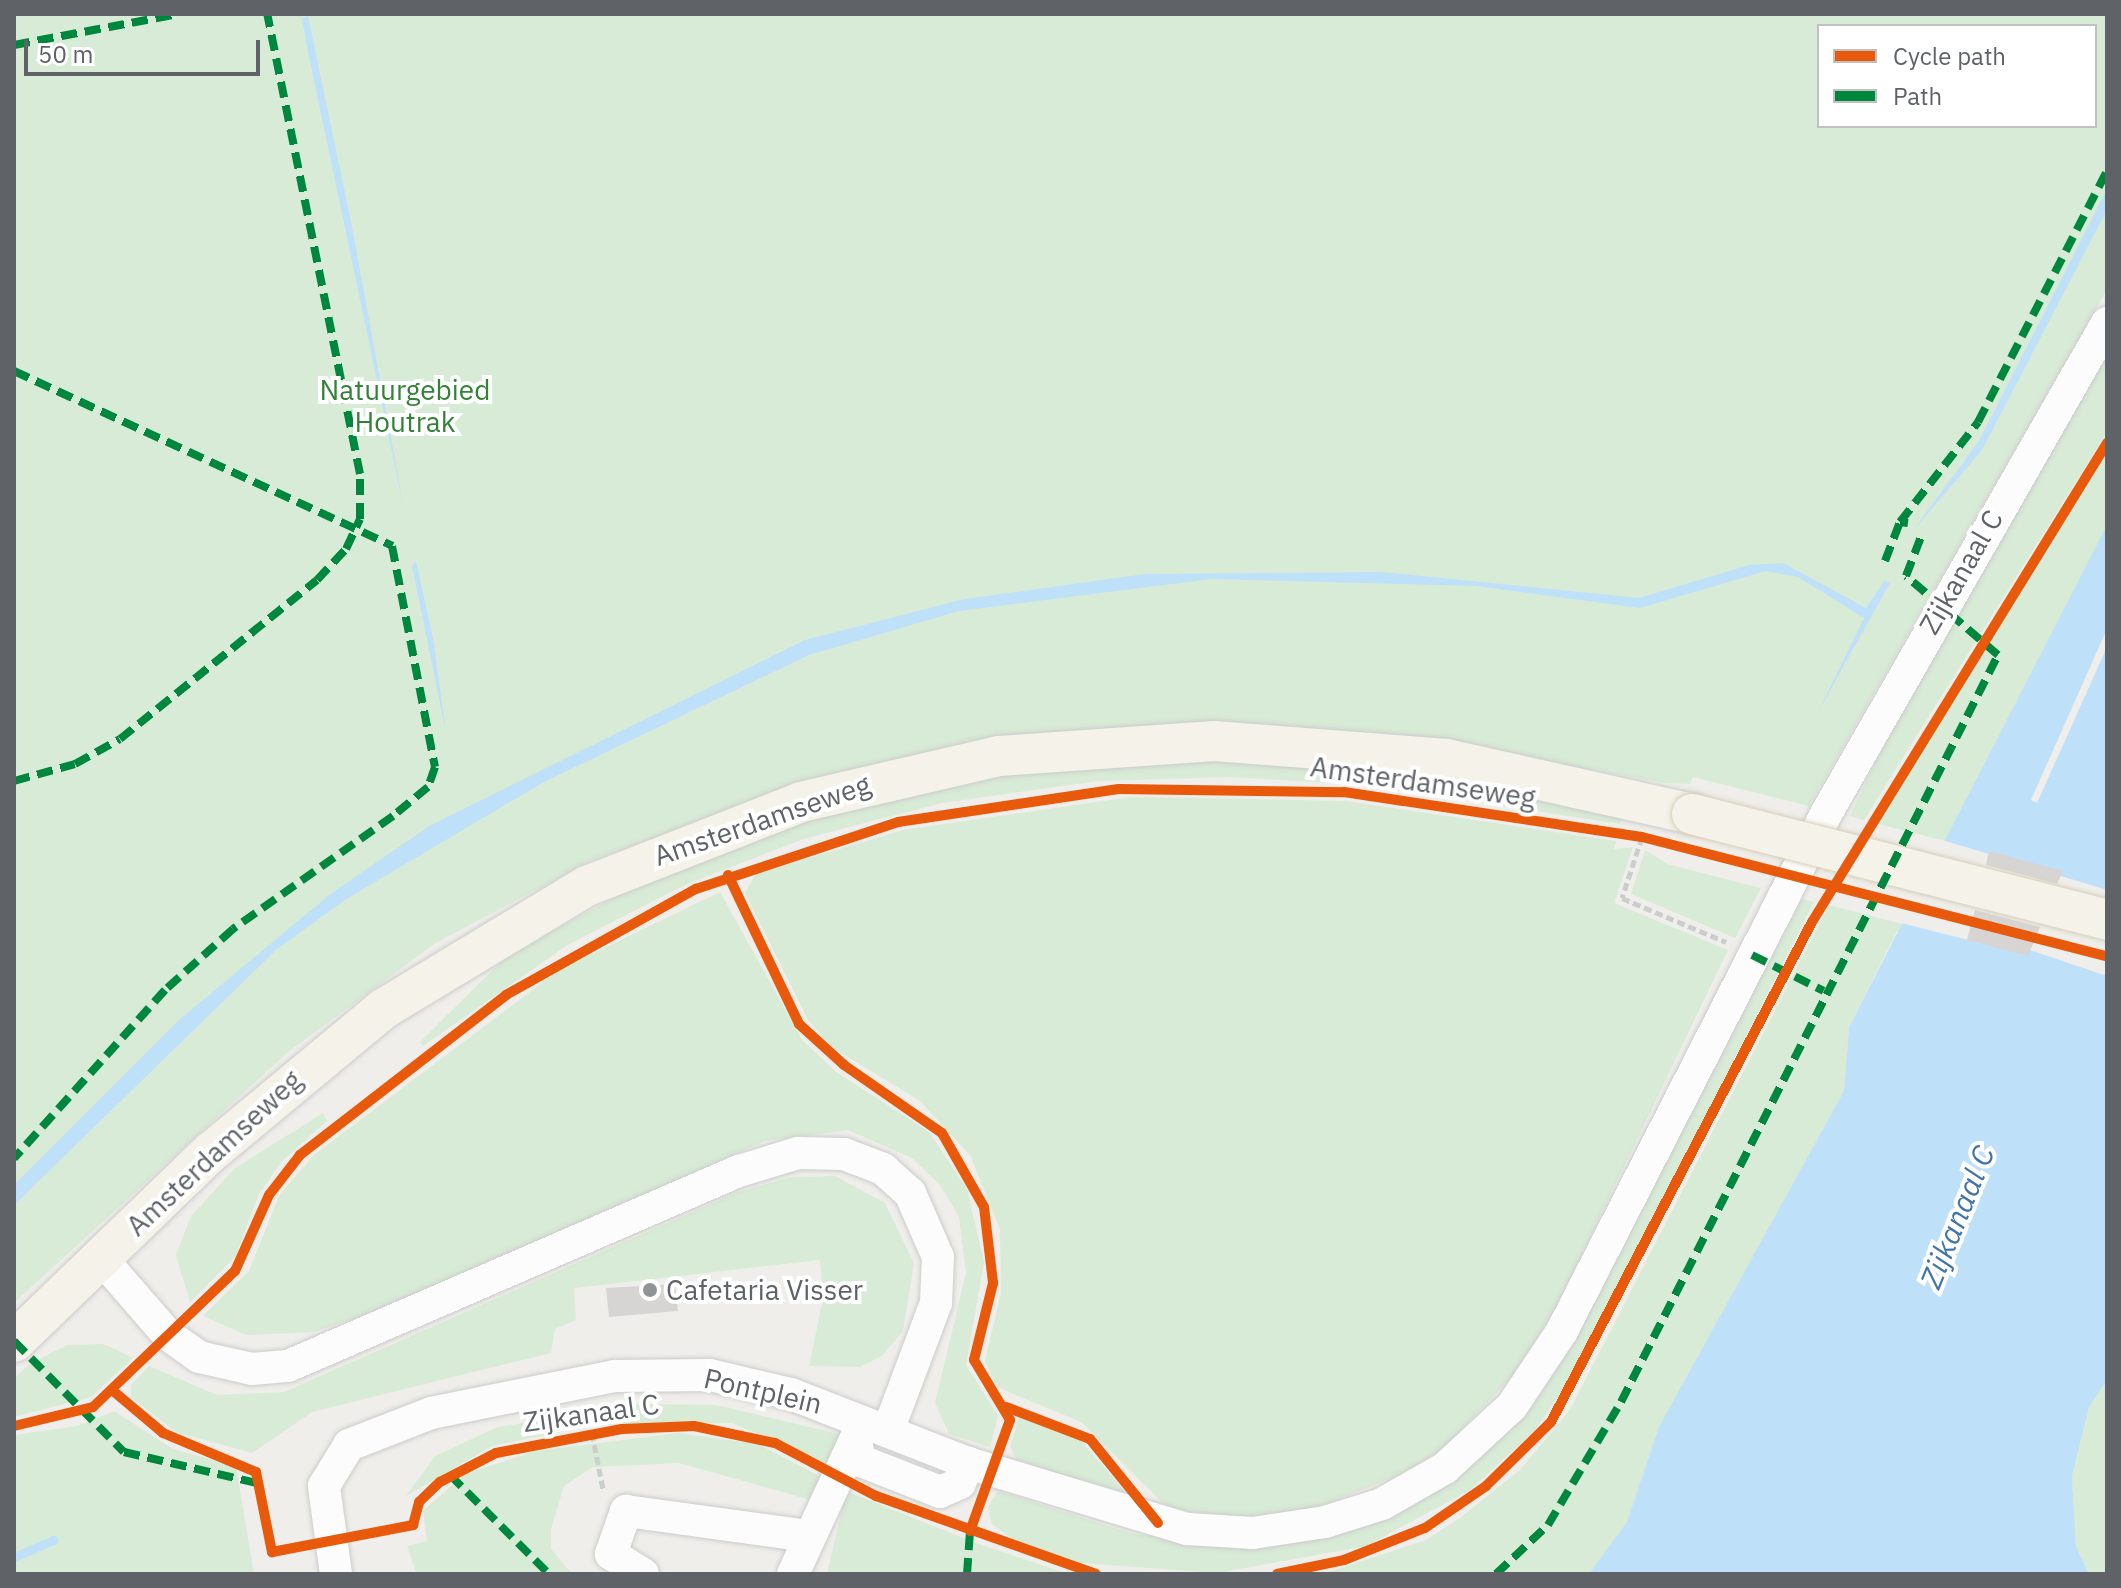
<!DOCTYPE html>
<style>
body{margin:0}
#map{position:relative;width:2121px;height:1588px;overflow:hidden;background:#efeeea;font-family:"IBM Plex Sans",sans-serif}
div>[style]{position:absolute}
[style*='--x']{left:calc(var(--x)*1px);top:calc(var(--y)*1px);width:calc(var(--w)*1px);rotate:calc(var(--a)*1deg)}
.green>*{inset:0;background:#d8ebd6}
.water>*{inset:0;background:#bfe0f9}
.pier>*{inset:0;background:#efeeea}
.stream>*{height:9px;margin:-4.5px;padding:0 4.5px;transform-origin:4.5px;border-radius:4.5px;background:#bfe0f9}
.building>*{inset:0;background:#d6d5d3}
.path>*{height:5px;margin-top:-2.5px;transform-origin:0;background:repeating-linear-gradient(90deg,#cacfcc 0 8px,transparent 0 12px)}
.roads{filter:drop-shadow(0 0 2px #cbcccc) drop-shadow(0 0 2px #cbcccc)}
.minor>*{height:32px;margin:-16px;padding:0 16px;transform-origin:16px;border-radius:16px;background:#fdfcfc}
.major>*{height:40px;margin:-20px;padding:0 20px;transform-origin:20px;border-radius:20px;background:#f4f2e9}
.bridges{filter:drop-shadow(0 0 2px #d7ceb8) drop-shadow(0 0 2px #d7ceb8)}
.major-bridge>*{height:40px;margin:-20px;padding:0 20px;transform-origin:20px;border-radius:20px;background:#f4f2e9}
.quiet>*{height:8px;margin-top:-4px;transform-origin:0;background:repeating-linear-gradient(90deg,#00873e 0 16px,transparent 0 24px)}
.cycleway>*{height:10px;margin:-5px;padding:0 5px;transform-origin:5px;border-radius:5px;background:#e8590c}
.dots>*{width:22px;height:22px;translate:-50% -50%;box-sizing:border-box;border:4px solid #fff;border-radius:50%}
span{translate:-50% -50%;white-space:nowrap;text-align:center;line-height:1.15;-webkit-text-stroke:8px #fff;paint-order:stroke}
.park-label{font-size:28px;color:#348238}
.street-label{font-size:28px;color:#5f6368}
.poi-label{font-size:28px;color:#5f6368}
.left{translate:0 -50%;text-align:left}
.water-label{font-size:30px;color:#4174aa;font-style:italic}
.frame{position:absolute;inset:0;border:16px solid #5f6368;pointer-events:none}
.legend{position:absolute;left:1817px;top:24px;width:280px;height:104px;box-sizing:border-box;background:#fff;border:2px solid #bfc1c3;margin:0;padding:10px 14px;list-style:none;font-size:24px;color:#5f6368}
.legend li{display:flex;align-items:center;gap:16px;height:40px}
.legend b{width:40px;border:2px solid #bfc1c3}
.scale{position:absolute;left:24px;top:40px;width:236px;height:36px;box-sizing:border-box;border:4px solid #5f6368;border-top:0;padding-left:10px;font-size:24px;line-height:28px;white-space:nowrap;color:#5f6368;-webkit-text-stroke:6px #fff;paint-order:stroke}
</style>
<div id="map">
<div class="green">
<i style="clip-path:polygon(evenodd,14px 14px,2107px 14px,2107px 290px,1809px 806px,1693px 777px,1690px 784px,1665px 783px,1400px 735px,1246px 723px,1006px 737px,833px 773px,590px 861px,434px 944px,288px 1052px,14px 1303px,14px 14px,1819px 26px,2095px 26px,2095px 126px,1819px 126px,1819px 26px)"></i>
<i style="clip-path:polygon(2107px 354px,2107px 432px,1864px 820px,1850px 816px,1898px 715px)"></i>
<i style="clip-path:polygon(2107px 453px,2107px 890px,2045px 866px,1874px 823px)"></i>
<i style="clip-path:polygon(1202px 760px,1407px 773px,1622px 818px,1620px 824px,1367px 785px,1231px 777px,1098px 781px,942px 803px,803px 839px,687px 884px,569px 944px,423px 1046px,420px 1042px,502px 961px,550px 932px,637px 886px,797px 822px,1004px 775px)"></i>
<i style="clip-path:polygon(1131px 797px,1346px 801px,1616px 841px,1614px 849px,1633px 847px,1614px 903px,1728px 950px,1560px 1300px,1519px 1369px,1443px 1449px,1398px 1476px,1315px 1508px,1243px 1517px,1170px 1510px,1081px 1422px,997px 1387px,985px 1361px,1001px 1293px,1000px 1229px,970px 1155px,919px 1100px,833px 1048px,808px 1020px,745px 893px,756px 874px,903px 830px)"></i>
<i style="clip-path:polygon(1645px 850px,1667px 864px,1761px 888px,1735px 938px,1631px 894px)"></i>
<i style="clip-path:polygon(720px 892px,802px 1040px,835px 1071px,929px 1132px,967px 1189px,984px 1262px,966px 1365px,998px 1416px,990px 1447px,949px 1434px,935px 1403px,966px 1273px,959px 1217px,940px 1185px,912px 1158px,848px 1130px,765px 1141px,396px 1305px,314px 1332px,246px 1335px,203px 1316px,249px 1271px,280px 1194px,315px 1154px,559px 970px)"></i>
<i style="clip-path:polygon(1802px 899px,1814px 902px,1576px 1370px,1536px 1429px,1470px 1490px,1366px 1546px,1217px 1573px,1081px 1563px,1012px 1539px,992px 1524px,988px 1507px,998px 1491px,1130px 1533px,1228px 1547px,1399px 1513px,1470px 1468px,1520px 1418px,1574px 1342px)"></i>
<i style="clip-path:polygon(1829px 905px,1968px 941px,1897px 931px,1849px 1027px,1844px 1091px,1627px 1522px,1599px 1562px,1589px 1574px,1323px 1574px,1426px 1540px,1460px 1518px,1520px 1470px,1570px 1410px)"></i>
<i style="clip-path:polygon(323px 1113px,327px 1121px,282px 1161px,259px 1194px,235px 1257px,190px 1302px,176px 1255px,191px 1216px,235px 1168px)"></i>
<i style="clip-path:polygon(835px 1176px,885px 1203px,914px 1263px,903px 1331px,882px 1356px,860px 1367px,809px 1366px,823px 1299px,820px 1260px,574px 1288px,576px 1320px,555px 1329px,551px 1353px,312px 1412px,252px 1453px,176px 1432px,131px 1397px,131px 1385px,149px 1366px,217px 1395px,284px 1392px,738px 1192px,792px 1177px)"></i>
<i style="clip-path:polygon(104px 1344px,133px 1358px,91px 1397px,14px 1417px,14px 1378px,31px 1363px,67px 1345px)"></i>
<i style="clip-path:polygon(2107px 1380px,2107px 1574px,2089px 1574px,2076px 1547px,2072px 1476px,2089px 1406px)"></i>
<i style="clip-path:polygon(716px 1405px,843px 1435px,829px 1465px,732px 1423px,595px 1425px,492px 1446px,406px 1496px,435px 1456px,498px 1427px,640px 1404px)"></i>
<i style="clip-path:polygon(114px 1411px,171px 1448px,236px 1467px,254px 1574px,14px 1574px,14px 1435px,77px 1426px)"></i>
<i style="clip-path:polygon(1019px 1417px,1080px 1440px,1133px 1501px,1016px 1459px,1010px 1446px)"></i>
<i style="clip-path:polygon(678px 1433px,758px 1444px,827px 1480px,811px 1500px,679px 1463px,593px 1467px,564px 1486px,551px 1529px,551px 1549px,572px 1574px,417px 1574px,407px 1546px,427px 1541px,423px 1511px,465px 1474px,536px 1451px)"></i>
<i style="clip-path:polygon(846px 1491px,976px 1543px,1068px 1574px,827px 1574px)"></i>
</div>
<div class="water">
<i style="clip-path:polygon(308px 16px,351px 222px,404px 509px,307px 47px,302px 18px)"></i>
<i style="clip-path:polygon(2107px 189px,2107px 210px,1982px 450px,1912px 532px,1979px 441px)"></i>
<i style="clip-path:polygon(2107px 525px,2107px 1380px,2089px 1407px,2072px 1476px,2076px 1547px,2089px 1574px,1589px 1574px,1627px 1522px,1659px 1427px,1844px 1091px,1849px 1027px)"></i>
<i style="clip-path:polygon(416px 561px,433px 638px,446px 733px,412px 566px)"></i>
<i style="clip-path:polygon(1783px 563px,1866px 608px,1885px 580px,1890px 583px,1818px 712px,1864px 618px,1798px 577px,1766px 571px,1640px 608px,1476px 586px,1211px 579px,959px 611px,809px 655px,544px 782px,348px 898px,277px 949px,14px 1205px,14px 1185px,180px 1019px,333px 892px,431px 825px,805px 640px,965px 599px,1145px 574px,1382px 572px,1639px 598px,1749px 565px)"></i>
</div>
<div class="pier">
<i style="clip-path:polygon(2107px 629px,2107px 647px,2037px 803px,2031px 800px)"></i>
<i style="clip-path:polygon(1939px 839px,2107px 890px,2107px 976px,2027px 949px,2024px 954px,1897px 922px)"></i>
</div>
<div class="stream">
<i style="--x:14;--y:1557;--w:43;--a:-23.6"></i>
</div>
<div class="building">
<i style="clip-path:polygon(1989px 851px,2063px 871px,2057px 884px,1986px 865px)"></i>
<i style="clip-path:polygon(1975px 910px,2040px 927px,2028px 956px,1967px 940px)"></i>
<i style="clip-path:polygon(675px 1284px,678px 1311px,609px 1317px,606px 1288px)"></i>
</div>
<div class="path">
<i style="--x:1642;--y:837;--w:64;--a:108.2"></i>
<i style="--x:1622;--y:898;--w:113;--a:22.9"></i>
<i style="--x:592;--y:1433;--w:57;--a:78.9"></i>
</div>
<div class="roads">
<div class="minor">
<i style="--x:101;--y:1258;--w:102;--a:49"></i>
<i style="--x:168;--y:1335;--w:38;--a:35"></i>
<i style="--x:199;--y:1357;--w:54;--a:12.8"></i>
<i style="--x:252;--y:1369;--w:36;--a:-5"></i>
<i style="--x:288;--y:1366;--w:491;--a:-23.4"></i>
<i style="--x:739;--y:1171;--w:62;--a:-17"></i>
<i style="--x:798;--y:1153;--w:46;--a:1.2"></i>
<i style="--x:844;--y:1154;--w:42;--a:21"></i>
<i style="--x:883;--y:1169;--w:36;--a:42"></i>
<i style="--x:910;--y:1193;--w:70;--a:66.4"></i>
<i style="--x:938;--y:1257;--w:46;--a:92.5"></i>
<i style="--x:936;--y:1303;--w:134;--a:110.6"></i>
<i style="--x:855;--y:1440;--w:22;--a:74"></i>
<i style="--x:861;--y:1461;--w:85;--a:21.4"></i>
<i style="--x:940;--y:1492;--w:22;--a:-24"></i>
<i style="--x:960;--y:1483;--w:22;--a:-68"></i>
<i style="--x:336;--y:1574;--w:89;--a:-97.8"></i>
<i style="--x:324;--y:1486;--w:48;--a:-58.6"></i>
<i style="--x:349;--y:1445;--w:88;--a:-21.3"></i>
<i style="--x:431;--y:1413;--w:188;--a:-11.4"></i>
<i style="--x:615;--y:1376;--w:95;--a:-0.6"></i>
<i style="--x:710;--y:1375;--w:83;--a:13.2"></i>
<i style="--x:791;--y:1394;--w:190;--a:21.3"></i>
<i style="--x:968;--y:1463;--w:229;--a:16.8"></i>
<i style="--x:1187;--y:1529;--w:66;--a:3.5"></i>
<i style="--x:1253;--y:1533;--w:73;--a:-8.7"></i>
<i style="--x:1325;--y:1522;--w:60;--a:-17.5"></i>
<i style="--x:1382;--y:1504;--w:73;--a:-29.7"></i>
<i style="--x:1445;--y:1468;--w:91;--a:-42.8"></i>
<i style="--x:1512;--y:1406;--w:90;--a:-56.3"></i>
<i style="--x:1562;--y:1331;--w:581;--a:-62.95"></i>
<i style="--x:1826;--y:814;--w:566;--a:-60.22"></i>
<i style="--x:643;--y:1574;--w:38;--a:-148"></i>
<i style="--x:611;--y:1554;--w:46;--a:-70.8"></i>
<i style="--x:626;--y:1511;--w:185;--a:7.8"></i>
<i style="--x:793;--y:1574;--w:148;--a:-65.2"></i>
</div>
<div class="major">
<i style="--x:14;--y:1342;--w:274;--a:-44"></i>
<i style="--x:211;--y:1152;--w:224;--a:-39.7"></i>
<i style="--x:383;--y:1009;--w:238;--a:-31.1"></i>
<i style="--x:587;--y:886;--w:230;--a:-21.4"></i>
<i style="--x:801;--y:802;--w:203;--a:-13.1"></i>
<i style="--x:999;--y:756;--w:216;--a:-4"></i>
<i style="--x:1214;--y:741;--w:233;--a:4.4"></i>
<i style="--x:1446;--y:759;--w:252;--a:12.6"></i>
</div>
</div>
<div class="bridges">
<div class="major-bridge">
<i style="--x:1692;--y:814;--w:428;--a:14.3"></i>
</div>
</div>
<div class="quiet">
<i style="--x:14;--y:45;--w:167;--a:-10.7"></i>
<i style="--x:14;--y:371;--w:417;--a:24.8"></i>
<i style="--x:392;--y:546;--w:225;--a:79"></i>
<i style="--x:435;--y:767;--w:21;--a:109"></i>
<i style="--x:428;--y:787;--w:45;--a:140.4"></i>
<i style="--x:393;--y:816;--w:196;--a:144.8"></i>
<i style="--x:233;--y:929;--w:91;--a:138.1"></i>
<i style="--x:165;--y:990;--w:226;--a:131.9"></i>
<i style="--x:1900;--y:522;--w:127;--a:-52"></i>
<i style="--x:1978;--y:422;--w:282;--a:-62.8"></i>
<i style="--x:1885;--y:561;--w:42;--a:-69"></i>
<i style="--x:1900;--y:522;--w:8;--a:7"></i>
<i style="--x:14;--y:781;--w:63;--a:-15.6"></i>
<i style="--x:75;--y:764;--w:51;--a:-29.1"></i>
<i style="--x:120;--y:739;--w:253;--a:-38.9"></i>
<i style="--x:317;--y:580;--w:42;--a:-46.9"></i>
<i style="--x:346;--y:549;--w:33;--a:-65"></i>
<i style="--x:360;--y:519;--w:45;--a:-90"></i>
<i style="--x:360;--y:474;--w:469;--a:-101.4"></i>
<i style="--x:1752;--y:955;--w:80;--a:26.6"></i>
<i style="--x:14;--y:1341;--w:156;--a:45.3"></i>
<i style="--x:124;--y:1452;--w:140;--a:13.2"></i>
<i style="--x:450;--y:1475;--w:140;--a:45"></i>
<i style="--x:967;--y:1574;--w:43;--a:-86"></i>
<i style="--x:1496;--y:1574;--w:71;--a:-43.3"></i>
<i style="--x:1548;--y:1525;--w:143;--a:-59.3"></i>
<i style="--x:1621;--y:1402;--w:837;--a:-63.22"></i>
<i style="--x:1998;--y:655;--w:121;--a:-139.3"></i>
<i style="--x:1906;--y:576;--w:45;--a:-69.1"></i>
</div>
<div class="cycleway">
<i style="--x:728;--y:875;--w:165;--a:64.5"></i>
<i style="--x:799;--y:1024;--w:61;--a:42.3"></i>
<i style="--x:844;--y:1065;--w:119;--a:34.8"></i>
<i style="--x:942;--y:1133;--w:85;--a:60.4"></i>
<i style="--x:984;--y:1207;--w:77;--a:83.2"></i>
<i style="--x:993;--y:1283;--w:79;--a:103.9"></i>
<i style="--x:974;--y:1360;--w:70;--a:59"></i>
<i style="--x:1010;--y:1420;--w:118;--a:109.8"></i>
<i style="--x:112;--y:1390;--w:67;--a:40.1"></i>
<i style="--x:163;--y:1433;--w:101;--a:22.8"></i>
<i style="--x:256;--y:1472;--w:82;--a:78.7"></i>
<i style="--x:272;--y:1552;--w:144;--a:-10.8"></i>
<i style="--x:413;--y:1525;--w:24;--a:-75"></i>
<i style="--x:419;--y:1502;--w:29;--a:-44"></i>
<i style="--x:440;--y:1482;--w:63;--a:-27.4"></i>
<i style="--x:496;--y:1453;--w:128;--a:-10.8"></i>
<i style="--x:622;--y:1429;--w:72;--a:-2.4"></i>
<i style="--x:694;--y:1426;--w:83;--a:11.9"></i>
<i style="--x:775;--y:1443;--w:114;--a:27.7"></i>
<i style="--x:876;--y:1496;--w:233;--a:19.5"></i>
<i style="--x:1006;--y:1407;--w:90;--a:20.9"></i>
<i style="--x:1090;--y:1439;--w:108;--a:51"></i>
<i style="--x:14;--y:1426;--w:81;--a:-13.5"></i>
<i style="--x:93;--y:1407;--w:197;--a:-43.8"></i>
<i style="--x:235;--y:1271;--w:83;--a:-65.9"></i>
<i style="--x:269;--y:1195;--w:51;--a:-52.2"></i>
<i style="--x:300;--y:1155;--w:261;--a:-37.8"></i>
<i style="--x:506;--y:995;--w:218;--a:-29.2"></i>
<i style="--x:696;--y:889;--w:213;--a:-18.3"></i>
<i style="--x:898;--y:822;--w:223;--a:-8.5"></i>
<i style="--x:1119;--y:789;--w:225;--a:0.8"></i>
<i style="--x:1344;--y:792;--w:301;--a:8.6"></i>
<i style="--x:1642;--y:837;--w:480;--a:14.4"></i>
<i style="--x:1277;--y:1574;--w:68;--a:-11.8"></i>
<i style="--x:1344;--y:1560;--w:87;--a:-21.6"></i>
<i style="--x:1425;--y:1528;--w:74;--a:-34.5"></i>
<i style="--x:1486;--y:1486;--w:91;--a:-44.6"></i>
<i style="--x:1551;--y:1422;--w:564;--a:-62.44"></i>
<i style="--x:1812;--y:922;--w:563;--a:-58.37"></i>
</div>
<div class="dots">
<i style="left:650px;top:1290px;background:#919496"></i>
</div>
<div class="park-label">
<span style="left:405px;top:406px">Natuurgebied<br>Houtrak</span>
</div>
<div class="street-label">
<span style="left:1961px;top:572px;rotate:-60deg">Zijkanaal C</span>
<span style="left:1423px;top:782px;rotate:8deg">Amsterdamseweg</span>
<span style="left:762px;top:820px;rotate:-19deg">Amsterdamseweg</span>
<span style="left:214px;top:1153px;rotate:-43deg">Amsterdamseweg</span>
<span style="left:763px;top:1391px;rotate:13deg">Pontplein</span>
<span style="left:591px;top:1413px;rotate:-8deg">Zijkanaal C</span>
</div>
<div class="poi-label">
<span class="left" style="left:666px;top:1290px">Cafetaria Visser</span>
</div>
<div class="water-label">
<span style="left:1957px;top:1217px;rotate:-68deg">Zijkanaal C</span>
</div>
<div class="frame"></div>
<ul class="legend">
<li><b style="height:10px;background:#e8590c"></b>Cycle path</li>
<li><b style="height:10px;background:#00873e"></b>Path</li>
</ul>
<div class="scale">50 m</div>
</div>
